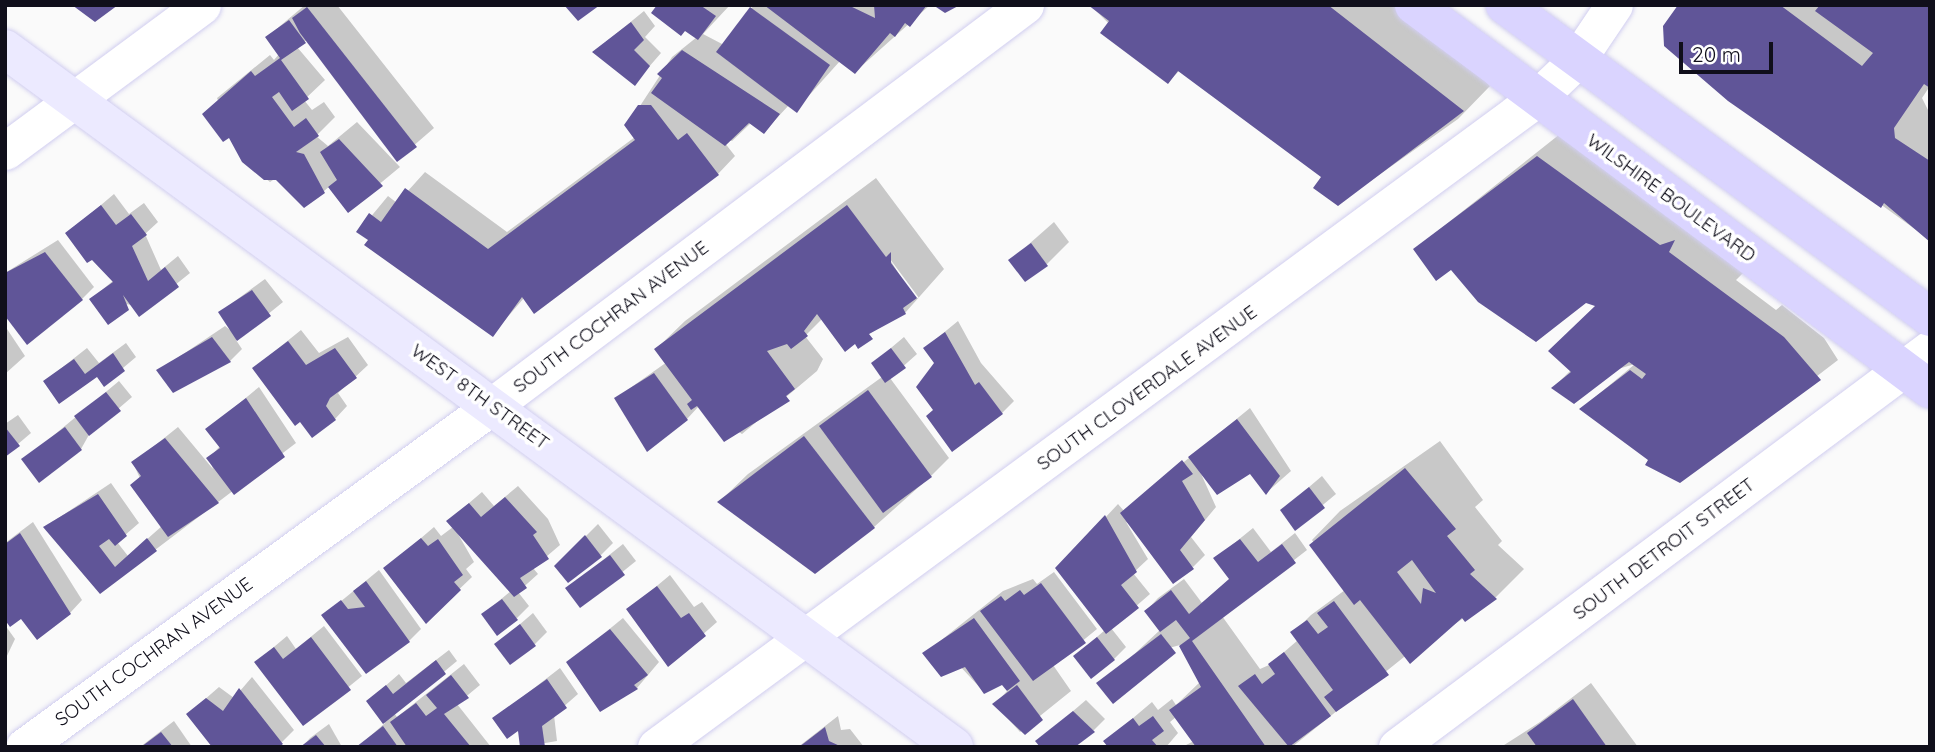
<!DOCTYPE html>
<style>
body{margin:0}
#map{position:relative;width:1935px;height:752px;overflow:hidden;background:#fafafa;font-family:Quicksand,sans-serif}
div>[style]{position:absolute}
[style*='--x']{left:calc(var(--x)*1px);top:calc(var(--y)*1px);width:calc(var(--w)*1px);rotate:calc(var(--a)*1deg)}
.shadow>*{inset:0;background:#0003}
.building>*{inset:0;background:#605598}
.roads{filter:drop-shadow(0 0 2px #d1cef0) drop-shadow(0 0 2px #d1cef0)}
.street>*{height:37px;margin:-18.5px;padding:0 18.5px;transform-origin:18.5px;border-radius:18.5px;background:#fff}
.secondary>*{height:38px;margin:-19px;padding:0 19px;transform-origin:19px;border-radius:19px;background:#eceaff}
.primary>*{height:38px;margin:-19px;padding:0 19px;transform-origin:19px;border-radius:19px;background:#dad4ff}
span{translate:-50% -50%;white-space:nowrap;text-align:center;line-height:1.15;-webkit-text-stroke:7px #fff;paint-order:stroke}
.street-label{font-size:19px;color:#100f1b}
.frame{position:absolute;inset:0;border:7px solid #100f1b;pointer-events:none}
.scale{position:absolute;left:1679px;top:42px;width:94px;height:32px;box-sizing:border-box;border:4px solid #100f1b;border-top:0;padding-left:9px;font-size:21px;line-height:24px;white-space:nowrap;color:#100f1b;-webkit-text-stroke:5px #fff;paint-order:stroke}
</style>
<div id="map">
<div class="shadow">
<i style="clip-path:polygon(305px 5px,337px 5px,434px 128px,397px 160px,307px 40px,297px 47px,325px 80px,304px 100px,312px 110px,324px 102px,335px 117px,316px 136px,328px 146px,357px 122px,400px 167px,348px 210px,330px 186px,324px 191px,276px 178px,270px 182px,243px 161px,217px 98px,270px 55px,274px 60px,279px 54px,267px 37px)"></i>
<i style="clip-path:polygon(661px 5px,730px 5px,703px 34px,724px 45px,754px 5px,930px 5px,855px 72px,840px 61px,796px 110px,789px 105px,764px 132px,751px 123px,732px 141px,721px 138px,735px 156px,718px 174px,524px 298px,493px 334px,359px 231px,388px 196px,397px 203px,425px 172px,507px 232px,635px 137px,640px 106px,672px 57px,697px 37px)"></i>
<i style="clip-path:polygon(1090px 5px,1402px 5px,1490px 86px,1458px 119px,1338px 204px,1324px 177px,1180px 70px,1168px 82px)"></i>
<i style="clip-path:polygon(1680px 5px,1930px 5px,1930px 86px,1922px 98px,1930px 114px,1930px 240px,1804px 149px)"></i>
<i style="clip-path:polygon(644px 11px,655px 26px,645px 37px,661px 53px,635px 83px,595px 51px)"></i>
<i style="clip-path:polygon(1560px 134px,1746px 270px,1736px 280px,1776px 310px,1782px 305px,1824px 338px,1838px 360px,1680px 481px,1582px 408px,1635px 364px,1553px 388px,1571px 370px,1598px 305px,1451px 267px,1415px 249px)"></i>
<i style="clip-path:polygon(evenodd,876px 178px,944px 269px,905px 313px,855px 342px,823px 318px,805px 336px,823px 359px,817px 371px,742px 434px,699px 406px,687px 419px,616px 398px,667px 362px,656px 349px,685px 321px,876px 178px,887px 255px,919px 298px,914px 298px,887px 255px)"></i>
<i style="clip-path:polygon(114px 194px,129px 214px,144px 203px,158px 222px,145px 234px,161px 270px,178px 256px,190px 273px,139px 314px,132px 305px,91px 299px,114px 280px,68px 233px)"></i>
<i style="clip-path:polygon(1054px 222px,1069px 242px,1047px 264px,1011px 260px)"></i>
<i style="clip-path:polygon(58px 240px,94px 287px,82px 299px,5px 273px)"></i>
<i style="clip-path:polygon(265px 279px,283px 302px,236px 340px,242px 349px,230px 361px,158px 371px,225px 326px,234px 333px,220px 312px)"></i>
<i style="clip-path:polygon(958px 321px,981px 363px,1014px 401px,1002px 413px,925px 348px)"></i>
<i style="clip-path:polygon(5px 326px,25px 356px,5px 374px)"></i>
<i style="clip-path:polygon(301px 330px,319px 353px,348px 337px,368px 365px,338px 393px,347px 406px,335px 419px,254px 368px)"></i>
<i style="clip-path:polygon(904px 337px,917px 354px,890px 378px,949px 458px,931px 476px,874px 527px,720px 501px,748px 474px,882px 377px,873px 363px)"></i>
<i style="clip-path:polygon(126px 343px,136px 357px,104px 384px,97px 375px,45px 381px,87px 348px,99px 363px)"></i>
<i style="clip-path:polygon(119px 381px,132px 397px,90px 433px,81px 449px,24px 460px)"></i>
<i style="clip-path:polygon(259px 387px,296px 443px,101px 591px,45px 527px,111px 483px,139px 523px,117px 542px,128px 556px,162px 526px,133px 463px,178px 427px,213px 469px,209px 458px,220px 446px,208px 429px)"></i>
<i style="clip-path:polygon(1250px 408px,1291px 471px,1266px 493px,1250px 472px,1198px 467px,1216px 507px,1191px 537px,1205px 555px,1193px 567px,1126px 522px,1148px 559px,1133px 573px,1150px 594px,1111px 628px,1126px 647px,1114px 659px,1075px 656px,1105px 630px,1058px 568px,1118px 504px,1124px 511px)"></i>
<i style="clip-path:polygon(18px 415px,31px 433px,5px 455px,5px 424px)"></i>
<i style="clip-path:polygon(1440px 441px,1483px 500px,1475px 507px,1502px 541px,1498px 545px,1524px 569px,1496px 597px,1404px 657px,1292px 747px,1182px 747px,1194px 741px,1176px 717px,1170px 722px,1178px 733px,1166px 747px,1110px 747px,1106px 741px,1152px 702px,1158px 710px,1172px 699px,1176px 705px,1200px 682px,1180px 645px,1129px 659px,1160px 630px,1146px 611px,1158px 598px,1184px 579px,1202px 603px,1231px 578px,1216px 558px,1253px 528px,1271px 552px,1295px 533px,1307px 550px,1222px 616px,1260px 669px,1269px 665px,1298px 640px,1293px 633px,1311px 615px,1345px 590px,1312px 540px,1340px 511px)"></i>
<i style="clip-path:polygon(1322px 476px,1336px 494px,1295px 528px,1282px 510px)"></i>
<i style="clip-path:polygon(518px 486px,548px 519px,560px 545px,533px 568px,538px 574px,518px 592px,529px 606px,517px 618px,483px 614px,511px 591px,454px 527px,474px 562px,466px 569px,472px 577px,426px 621px,386px 568px,434px 527px,441px 536px,453px 527px,448px 521px,482px 492px,494px 506px)"></i>
<i style="clip-path:polygon(33px 522px,82px 600px,70px 613px,5px 594px,5px 543px)"></i>
<i style="clip-path:polygon(598px 524px,613px 543px,600px 556px,556px 566px)"></i>
<i style="clip-path:polygon(623px 544px,636px 561px,580px 606px,568px 588px)"></i>
<i style="clip-path:polygon(379px 570px,421px 629px,409px 641px,323px 616px)"></i>
<i style="clip-path:polygon(1054px 572px,1097px 629px,1053px 665px,1071px 691px,1020px 732px,995px 704px,1008px 690px,1003px 683px,984px 692px,957px 663px,925px 653px,1003px 591px,1033px 579px,1037px 584px)"></i>
<i style="clip-path:polygon(670px 575px,694px 607px,702px 602px,717px 622px,669px 664px,628px 610px)"></i>
<i style="clip-path:polygon(533px 613px,547px 632px,535px 644px,497px 644px)"></i>
<i style="clip-path:polygon(623px 618px,659px 662px,637px 688px,569px 662px)"></i>
<i style="clip-path:polygon(5px 625px,15px 639px,5px 660px)"></i>
<i style="clip-path:polygon(324px 626px,362px 676px,303px 724px,256px 662px,287px 636px,296px 649px)"></i>
<i style="clip-path:polygon(449px 650px,457px 661px,394px 713px,397px 717px,464px 664px,480px 685px,457px 704px,491px 747px,358px 747px,385px 723px,368px 701px,399px 674px,406px 683px)"></i>
<i style="clip-path:polygon(560px 668px,578px 694px,554px 715px,557px 741px,522px 747px,520px 728px,494px 719px)"></i>
<i style="clip-path:polygon(252px 677px,294px 730px,282px 742px,188px 714px,219px 687px,234px 698px)"></i>
<i style="clip-path:polygon(1591px 683px,1638px 747px,1501px 747px,1540px 722px)"></i>
<i style="clip-path:polygon(1086px 700px,1105px 719px,1093px 731px,1038px 741px)"></i>
<i style="clip-path:polygon(838px 716px,841px 730px,850px 729px,864px 747px,798px 747px)"></i>
<i style="clip-path:polygon(174px 721px,192px 747px,140px 747px)"></i>
<i style="clip-path:polygon(329px 724px,342px 747px,302px 747px,310px 738px)"></i>
</div>
<div class="building">
<i style="clip-path:polygon(72px 5px,118px 5px,95px 22px)"></i>
<i style="clip-path:polygon(564px 5px,600px 5px,578px 21px)"></i>
<i style="clip-path:polygon(657px 5px,700px 5px,716px 16px,698px 40px,685px 31px,681px 36px,651px 13px)"></i>
<i style="clip-path:polygon(764px 5px,848px 5px,875px 18px,874px 5px,927px 5px,910px 27px,905px 23px,895px 37px,890px 33px,855px 74px)"></i>
<i style="clip-path:polygon(933px 5px,960px 5px,945px 13px)"></i>
<i style="clip-path:polygon(1088px 5px,1328px 5px,1464px 111px,1338px 206px,1313px 188px,1321px 177px,1178px 71px,1168px 84px,1100px 33px,1109px 21px)"></i>
<i style="clip-path:polygon(1678px 5px,1780px 5px,1862px 66px,1873px 53px,1815px 11px,1820px 5px,1930px 5px,1930px 88px,1924px 84px,1894px 128px,1895px 138px,1930px 161px,1930px 242px,1884px 203px,1881px 208px,1728px 101px,1664px 46px,1663px 26px)"></i>
<i style="clip-path:polygon(307px 7px,417px 147px,397px 162px,300px 33px,292px 18px)"></i>
<i style="clip-path:polygon(750px 7px,830px 65px,797px 113px,716px 52px)"></i>
<i style="clip-path:polygon(289px 20px,306px 43px,281px 60px,309px 99px,292px 111px,279px 92px,272px 97px,294px 127px,306px 118px,319px 136px,296px 152px,304px 154px,325px 193px,304px 208px,276px 180px,264px 180px,242px 162px,229px 138px,223px 142px,202px 114px,251px 71px,255px 76px,280px 58px,265px 37px)"></i>
<i style="clip-path:polygon(631px 22px,644px 40px,634px 50px,650px 66px,635px 86px,592px 52px)"></i>
<i style="clip-path:polygon(682px 50px,780px 114px,764px 134px,749px 123px,725px 146px,651px 93px,662px 78px,657px 74px)"></i>
<i style="clip-path:polygon(638px 105px,651px 105px,678px 140px,687px 133px,719px 175px,534px 314px,522px 297px,493px 337px,364px 245px,368px 240px,356px 232px,369px 213px,381px 222px,405px 188px,488px 249px,635px 140px,624px 125px)"></i>
<i style="clip-path:polygon(339px 139px,383px 186px,348px 213px,328px 187px,337px 180px,320px 152px)"></i>
<i style="clip-path:polygon(1537px 156px,1660px 245px,1675px 240px,1669px 252px,1784px 337px,1821px 380px,1680px 483px,1645px 465px,1648px 460px,1579px 409px,1630px 370px,1642px 379px,1646px 374px,1629px 362px,1574px 404px,1551px 388px,1571px 372px,1548px 351px,1595px 306px,1586px 303px,1536px 342px,1478px 302px,1451px 270px,1436px 281px,1413px 249px)"></i>
<i style="clip-path:polygon(101px 205px,116px 225px,131px 214px,147px 235px,132px 246px,148px 281px,165px 267px,179px 287px,139px 317px,123px 295px,129px 310px,108px 325px,89px 299px,113px 282px,92px 260px,87px 263px,65px 233px)"></i>
<i style="clip-path:polygon(847px 205px,886px 257px,891px 252px,891px 263px,917px 298px,903px 308px,906px 314px,869px 334px,873px 339px,858px 349px,855px 344px,845px 352px,817px 314px,804px 331px,808px 336px,791px 349px,787px 344px,767px 351px,795px 389px,786px 396px,790px 401px,724px 442px,697px 406px,691px 410px,687px 404px,692px 400px,654px 349px)"></i>
<i style="clip-path:polygon(1031px 243px,1048px 266px,1025px 282px,1008px 260px)"></i>
<i style="clip-path:polygon(45px 252px,83px 300px,27px 345px,5px 316px,5px 273px)"></i>
<i style="clip-path:polygon(252px 290px,271px 316px,237px 341px,218px 312px)"></i>
<i style="clip-path:polygon(945px 332px,975px 385px,979px 382px,1003px 414px,952px 452px,926px 416px,933px 410px,916px 387px,934px 363px,923px 348px)"></i>
<i style="clip-path:polygon(212px 337px,231px 362px,173px 393px,156px 370px)"></i>
<i style="clip-path:polygon(288px 341px,306px 365px,335px 348px,357px 378px,330px 398px,326px 406px,336px 420px,312px 438px,300px 422px,295px 426px,252px 368px)"></i>
<i style="clip-path:polygon(891px 348px,906px 368px,885px 383px,871px 363px)"></i>
<i style="clip-path:polygon(113px 353px,125px 371px,104px 387px,97px 377px,59px 404px,43px 381px,74px 359px,85px 374px)"></i>
<i style="clip-path:polygon(654px 373px,688px 420px,647px 452px,614px 398px)"></i>
<i style="clip-path:polygon(868px 390px,932px 477px,883px 513px,819px 426px)"></i>
<i style="clip-path:polygon(106px 392px,121px 411px,89px 436px,74px 416px)"></i>
<i style="clip-path:polygon(246px 398px,285px 457px,234px 495px,206px 458px,220px 448px,205px 429px)"></i>
<i style="clip-path:polygon(1237px 419px,1280px 476px,1266px 495px,1250px 474px,1217px 495px,1188px 457px)"></i>
<i style="clip-path:polygon(5px 427px,20px 446px,5px 457px)"></i>
<i style="clip-path:polygon(65px 427px,82px 450px,39px 483px,21px 459px)"></i>
<i style="clip-path:polygon(804px 436px,875px 528px,815px 574px,717px 502px)"></i>
<i style="clip-path:polygon(165px 438px,219px 503px,168px 537px,130px 485px,141px 476px,131px 462px)"></i>
<i style="clip-path:polygon(1182px 460px,1193px 474px,1182px 481px,1205px 520px,1180px 550px,1194px 569px,1173px 584px,1120px 513px)"></i>
<i style="clip-path:polygon(evenodd,1405px 468px,1456px 529px,1447px 536px,1475px 570px,1470px 574px,1497px 599px,1465px 622px,1462px 618px,1410px 664px,1360px 600px,1354px 605px,1309px 545px,1405px 468px,1412px 560px,1436px 593px,1423px 588px,1421px 604px,1397px 572px,1412px 560px)"></i>
<i style="clip-path:polygon(1309px 487px,1325px 508px,1295px 531px,1280px 510px)"></i>
<i style="clip-path:polygon(98px 494px,127px 536px,115px 546px,109px 539px,99px 546px,115px 567px,147px 538px,157px 551px,100px 594px,43px 527px)"></i>
<i style="clip-path:polygon(505px 497px,537px 532px,533px 535px,549px 559px,520px 578px,527px 588px,514px 597px,446px 521px,469px 503px,481px 517px)"></i>
<i style="clip-path:polygon(1105px 515px,1137px 572px,1121px 585px,1139px 608px,1106px 634px,1055px 568px)"></i>
<i style="clip-path:polygon(20px 533px,71px 614px,37px 640px,21px 619px,10px 627px,5px 620px,5px 544px)"></i>
<i style="clip-path:polygon(585px 535px,602px 557px,568px 583px,554px 566px)"></i>
<i style="clip-path:polygon(421px 538px,428px 546px,438px 539px,463px 575px,454px 582px,461px 590px,426px 624px,383px 568px)"></i>
<i style="clip-path:polygon(1240px 539px,1258px 562px,1282px 544px,1296px 563px,1192px 641px,1266px 747px,1196px 747px,1169px 710px,1201px 687px,1179px 646px,1190px 638px,1176px 620px,1160px 632px,1144px 611px,1171px 590px,1189px 614px,1229px 579px,1213px 558px)"></i>
<i style="clip-path:polygon(610px 555px,625px 575px,580px 608px,565px 588px)"></i>
<i style="clip-path:polygon(366px 581px,410px 642px,366px 674px,321px 615px,341px 600px,348px 609px,365px 607px,353px 591px)"></i>
<i style="clip-path:polygon(1041px 583px,1086px 643px,1033px 681px,980px 611px,1001px 596px,1005px 601px,1020px 590px,1024px 595px)"></i>
<i style="clip-path:polygon(657px 586px,681px 618px,689px 613px,706px 636px,668px 667px,626px 609px)"></i>
<i style="clip-path:polygon(502px 599px,518px 620px,497px 636px,481px 614px)"></i>
<i style="clip-path:polygon(1334px 601px,1389px 675px,1336px 712px,1324px 697px,1333px 690px,1290px 632px,1307px 620px,1318px 634px,1328px 627px,1317px 613px)"></i>
<i style="clip-path:polygon(974px 618px,1020px 681px,1007px 691px,1002px 685px,984px 694px,965px 667px,941px 677px,922px 653px)"></i>
<i style="clip-path:polygon(520px 624px,536px 646px,510px 665px,494px 644px)"></i>
<i style="clip-path:polygon(610px 629px,648px 675px,634px 685px,638px 689px,600px 712px,566px 662px)"></i>
<i style="clip-path:polygon(1161px 634px,1176px 653px,1113px 704px,1096px 683px)"></i>
<i style="clip-path:polygon(311px 637px,351px 690px,303px 726px,254px 662px,274px 647px,283px 659px)"></i>
<i style="clip-path:polygon(1097px 637px,1115px 660px,1091px 679px,1073px 656px)"></i>
<i style="clip-path:polygon(1284px 652px,1331px 716px,1289px 747px,1238px 686px,1255px 674px,1262px 684px,1275px 674px,1268px 664px)"></i>
<i style="clip-path:polygon(436px 660px,446px 674px,383px 724px,366px 701px,386px 685px,393px 694px)"></i>
<i style="clip-path:polygon(451px 675px,469px 698px,444px 714px,471px 747px,407px 747px,390px 722px,416px 703px,426px 716px,437px 708px,426px 695px)"></i>
<i style="clip-path:polygon(547px 679px,567px 708px,542px 726px,545px 747px,520px 747px,518px 731px,507px 739px,492px 718px)"></i>
<i style="clip-path:polygon(1017px 685px,1043px 720px,1025px 735px,992px 704px)"></i>
<i style="clip-path:polygon(239px 688px,283px 744px,279px 747px,212px 747px,186px 714px,206px 698px,223px 711px)"></i>
<i style="clip-path:polygon(1573px 699px,1607px 747px,1537px 747px,1527px 733px)"></i>
<i style="clip-path:polygon(1073px 711px,1095px 732px,1075px 747px,1040px 747px,1035px 741px)"></i>
<i style="clip-path:polygon(1153px 716px,1164px 731px,1152px 740px,1158px 747px,1108px 747px,1103px 741px,1133px 718px,1139px 726px)"></i>
<i style="clip-path:polygon(383px 726px,398px 747px,356px 747px)"></i>
<i style="clip-path:polygon(825px 727px,829px 741px,842px 747px,799px 747px)"></i>
<i style="clip-path:polygon(161px 732px,173px 747px,141px 747px)"></i>
<i style="clip-path:polygon(316px 735px,326px 747px,300px 747px)"></i>
</div>
<div class="roads">
<div class="street">
<i style="--x:5;--y:151;--w:245;--a:-36.5"></i>
<i style="--x:24;--y:747;--w:579;--a:-36.08"></i>
<i style="--x:492;--y:406;--w:667;--a:-36.96"></i>
<i style="--x:656;--y:747;--w:1093;--a:-36.37"></i>
<i style="--x:1536;--y:99;--w:57;--a:-43.6"></i>
<i style="--x:1577;--y:60;--w:66;--a:-56.1"></i>
<i style="--x:1397;--y:747;--w:665;--a:-36.75"></i>
</div>
<div class="secondary">
<i style="--x:5;--y:49;--w:1178;--a:36.33"></i>
</div>
<div class="primary">
<i style="--x:1414;--y:5;--w:643;--a:36.66"></i>
<i style="--x:1505;--y:5;--w:527;--a:36.28"></i>
</div>
</div>
<div class="street-label">
<span style="left:1671px;top:198px;rotate:36deg">WILSHIRE BOULEVARD</span>
<span style="left:611px;top:317px;rotate:-37deg">SOUTH COCHRAN AVENUE</span>
<span style="left:1147px;top:388px;rotate:-36deg">SOUTH CLOVERDALE AVENUE</span>
<span style="left:480px;top:397px;rotate:36deg">WEST 8TH STREET</span>
<span style="left:1664px;top:549px;rotate:-37deg">SOUTH DETROIT STREET</span>
<span style="left:154px;top:652px;rotate:-36deg">SOUTH COCHRAN AVENUE</span>
</div>
<div class="frame"></div>
<div class="scale">20 m</div>
</div>
